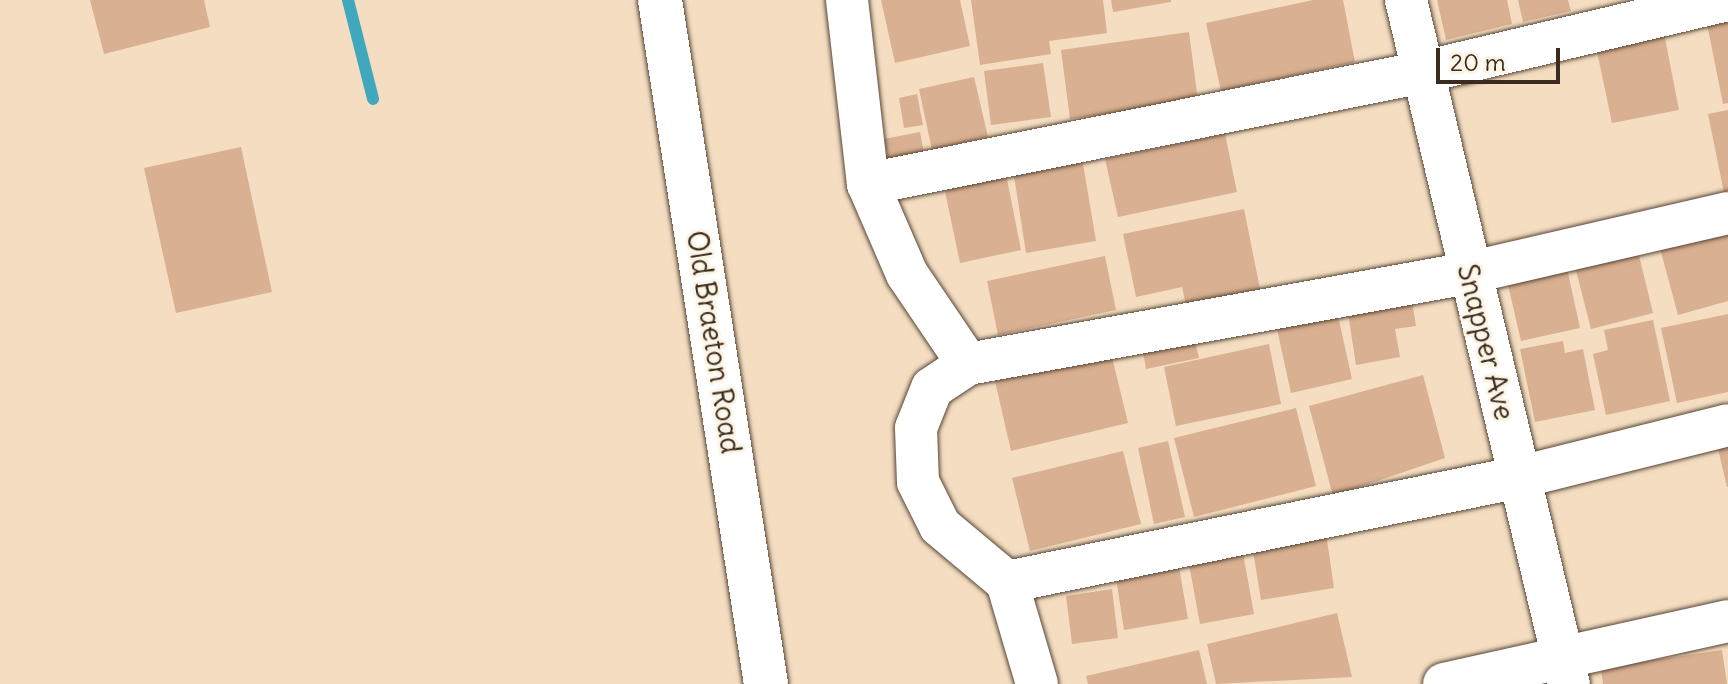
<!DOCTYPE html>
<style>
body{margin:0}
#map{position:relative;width:1728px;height:684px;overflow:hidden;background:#f4ddc1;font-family:Delius,sans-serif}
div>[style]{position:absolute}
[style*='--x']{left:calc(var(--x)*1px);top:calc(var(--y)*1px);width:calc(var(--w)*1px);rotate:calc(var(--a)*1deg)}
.stream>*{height:12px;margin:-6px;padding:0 6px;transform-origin:6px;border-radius:6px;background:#3fa8bf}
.building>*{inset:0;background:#d9b091}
.roads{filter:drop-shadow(0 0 2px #574536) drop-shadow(0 0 2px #574536)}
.minor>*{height:42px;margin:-21px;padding:0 21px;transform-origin:21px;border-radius:21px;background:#fff}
.tertiary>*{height:44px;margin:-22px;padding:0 22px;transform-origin:22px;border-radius:22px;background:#fff}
span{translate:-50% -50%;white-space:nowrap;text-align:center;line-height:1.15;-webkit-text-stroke:6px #fcf5e5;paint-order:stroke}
.street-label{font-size:28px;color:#3b2a1e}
.scale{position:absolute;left:1436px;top:48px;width:124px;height:36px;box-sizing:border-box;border:4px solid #3b2a1e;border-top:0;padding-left:10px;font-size:24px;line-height:28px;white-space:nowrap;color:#3b2a1e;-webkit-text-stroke:6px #fcf5e5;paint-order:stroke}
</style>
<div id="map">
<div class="stream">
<i style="--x:348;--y:0;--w:102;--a:75.8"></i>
</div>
<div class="building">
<i style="clip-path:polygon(90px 0,204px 0,210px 27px,104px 54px)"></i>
<i style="clip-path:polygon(881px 0,960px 0,970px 46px,895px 63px)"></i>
<i style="clip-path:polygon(971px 0,1103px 0,1107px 33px,1049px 41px,1051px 54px,980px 65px)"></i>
<i style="clip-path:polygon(1111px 0,1171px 0,1171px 2px,1113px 12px)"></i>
<i style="clip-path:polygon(1313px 0,1343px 0,1355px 62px,1221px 91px,1206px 23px)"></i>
<i style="clip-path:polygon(1437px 0,1507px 0,1512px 24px,1446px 40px)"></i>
<i style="clip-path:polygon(1518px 0,1568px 0,1571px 11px,1523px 22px)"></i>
<i style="clip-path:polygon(1728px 19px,1728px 103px,1723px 104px,1707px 24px)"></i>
<i style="clip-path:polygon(1663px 28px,1679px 110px,1612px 123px,1595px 42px)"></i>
<i style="clip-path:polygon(1189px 32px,1198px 101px,1070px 119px,1061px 50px)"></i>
<i style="clip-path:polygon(1043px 63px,1051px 117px,991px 125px,984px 71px)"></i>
<i style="clip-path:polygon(974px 77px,988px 137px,932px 150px,919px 89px)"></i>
<i style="clip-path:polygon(917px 94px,923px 125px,904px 128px,899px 98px)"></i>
<i style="clip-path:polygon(1728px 110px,1728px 198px,1725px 198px,1708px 114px)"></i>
<i style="clip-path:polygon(920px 132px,926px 164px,891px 171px,884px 139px)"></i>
<i style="clip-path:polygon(1225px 134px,1237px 192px,1118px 217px,1105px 159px)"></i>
<i style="clip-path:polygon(241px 147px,272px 292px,176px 313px,144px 168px)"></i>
<i style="clip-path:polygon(1081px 152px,1096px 241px,1026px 253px,1012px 163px)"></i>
<i style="clip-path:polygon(1006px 174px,1021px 250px,960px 263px,944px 187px)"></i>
<i style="clip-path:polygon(1244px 209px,1260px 289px,1186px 305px,1182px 287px,1136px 297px,1123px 234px)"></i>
<i style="clip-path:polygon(1728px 222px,1728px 301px,1678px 315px,1658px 241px)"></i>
<i style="clip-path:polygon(1635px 239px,1653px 313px,1591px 329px,1572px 255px)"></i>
<i style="clip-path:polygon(1105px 256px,1116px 310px,998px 335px,987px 281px)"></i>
<i style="clip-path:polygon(1565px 259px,1580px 328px,1521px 341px,1505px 272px)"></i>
<i style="clip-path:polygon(1410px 289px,1416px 326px,1395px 329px,1400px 357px,1356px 365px,1346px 300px)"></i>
<i style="clip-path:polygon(1336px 307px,1352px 379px,1291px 393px,1275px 320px)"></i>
<i style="clip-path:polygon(1728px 314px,1728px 392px,1677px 403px,1661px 328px)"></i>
<i style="clip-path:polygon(1653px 320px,1670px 401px,1606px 415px,1593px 354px,1608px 350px,1604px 330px)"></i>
<i style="clip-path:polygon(1195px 341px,1199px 358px,1146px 369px,1143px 352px)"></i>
<i style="clip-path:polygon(1563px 341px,1565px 353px,1583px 349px,1595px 410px,1535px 422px,1520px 349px)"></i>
<i style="clip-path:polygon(1269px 344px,1281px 404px,1176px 426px,1164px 367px)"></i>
<i style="clip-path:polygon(1111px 353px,1128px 423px,1011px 451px,995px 381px)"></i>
<i style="clip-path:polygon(1423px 375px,1445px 458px,1333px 496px,1309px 406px)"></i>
<i style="clip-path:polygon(1296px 408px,1316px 486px,1194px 517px,1174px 438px)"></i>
<i style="clip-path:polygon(1728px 433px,1728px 487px,1727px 487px,1715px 436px)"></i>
<i style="clip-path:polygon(1168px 441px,1185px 517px,1154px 524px,1138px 448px)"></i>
<i style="clip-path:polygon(1123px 451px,1141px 524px,1030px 551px,1012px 478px)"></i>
<i style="clip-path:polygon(1326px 533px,1334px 588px,1261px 600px,1252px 545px)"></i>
<i style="clip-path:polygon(1242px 548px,1254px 614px,1200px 624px,1188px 559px)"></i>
<i style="clip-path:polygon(1179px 567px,1188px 619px,1124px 630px,1116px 578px)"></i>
<i style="clip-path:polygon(1112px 589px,1118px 638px,1072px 644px,1066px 596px)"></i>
<i style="clip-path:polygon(1337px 613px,1352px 677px,1216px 684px,1207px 644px)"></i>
<i style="clip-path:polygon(1199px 650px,1207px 684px,1088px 684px,1086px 676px)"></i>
<i style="clip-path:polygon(1722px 650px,1727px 684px,1603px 684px,1601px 668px)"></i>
</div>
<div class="roads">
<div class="minor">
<i style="--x:847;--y:0;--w:185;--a:83.5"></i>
<i style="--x:868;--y:184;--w:98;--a:66.6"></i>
<i style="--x:907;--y:274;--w:109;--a:55.9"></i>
<i style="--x:968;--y:364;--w:43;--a:146.3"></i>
<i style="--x:932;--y:388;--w:43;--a:111.8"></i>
<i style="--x:916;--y:428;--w:54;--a:87.9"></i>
<i style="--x:918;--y:482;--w:49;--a:63.4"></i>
<i style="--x:940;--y:526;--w:87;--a:39.9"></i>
<i style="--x:1007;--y:582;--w:106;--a:73.6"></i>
<i style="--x:1406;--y:0;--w:703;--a:76.6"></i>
<i style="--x:868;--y:184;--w:566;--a:-11.41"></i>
<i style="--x:1423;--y:72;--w:313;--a:-13.3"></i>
<i style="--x:968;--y:364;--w:508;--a:-10.31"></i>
<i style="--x:1468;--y:273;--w:267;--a:-13"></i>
<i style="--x:1007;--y:582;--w:524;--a:-11.57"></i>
<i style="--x:1520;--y:477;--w:214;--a:-14"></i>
<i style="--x:1444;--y:684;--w:291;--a:-12.5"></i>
</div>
<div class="tertiary">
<i style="--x:660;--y:0;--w:692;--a:81.19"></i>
</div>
</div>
<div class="street-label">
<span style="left:714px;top:342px;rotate:81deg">Old Braeton Road</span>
<span style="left:1486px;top:342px;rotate:76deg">Snapper Ave</span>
</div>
<div class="scale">20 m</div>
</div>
